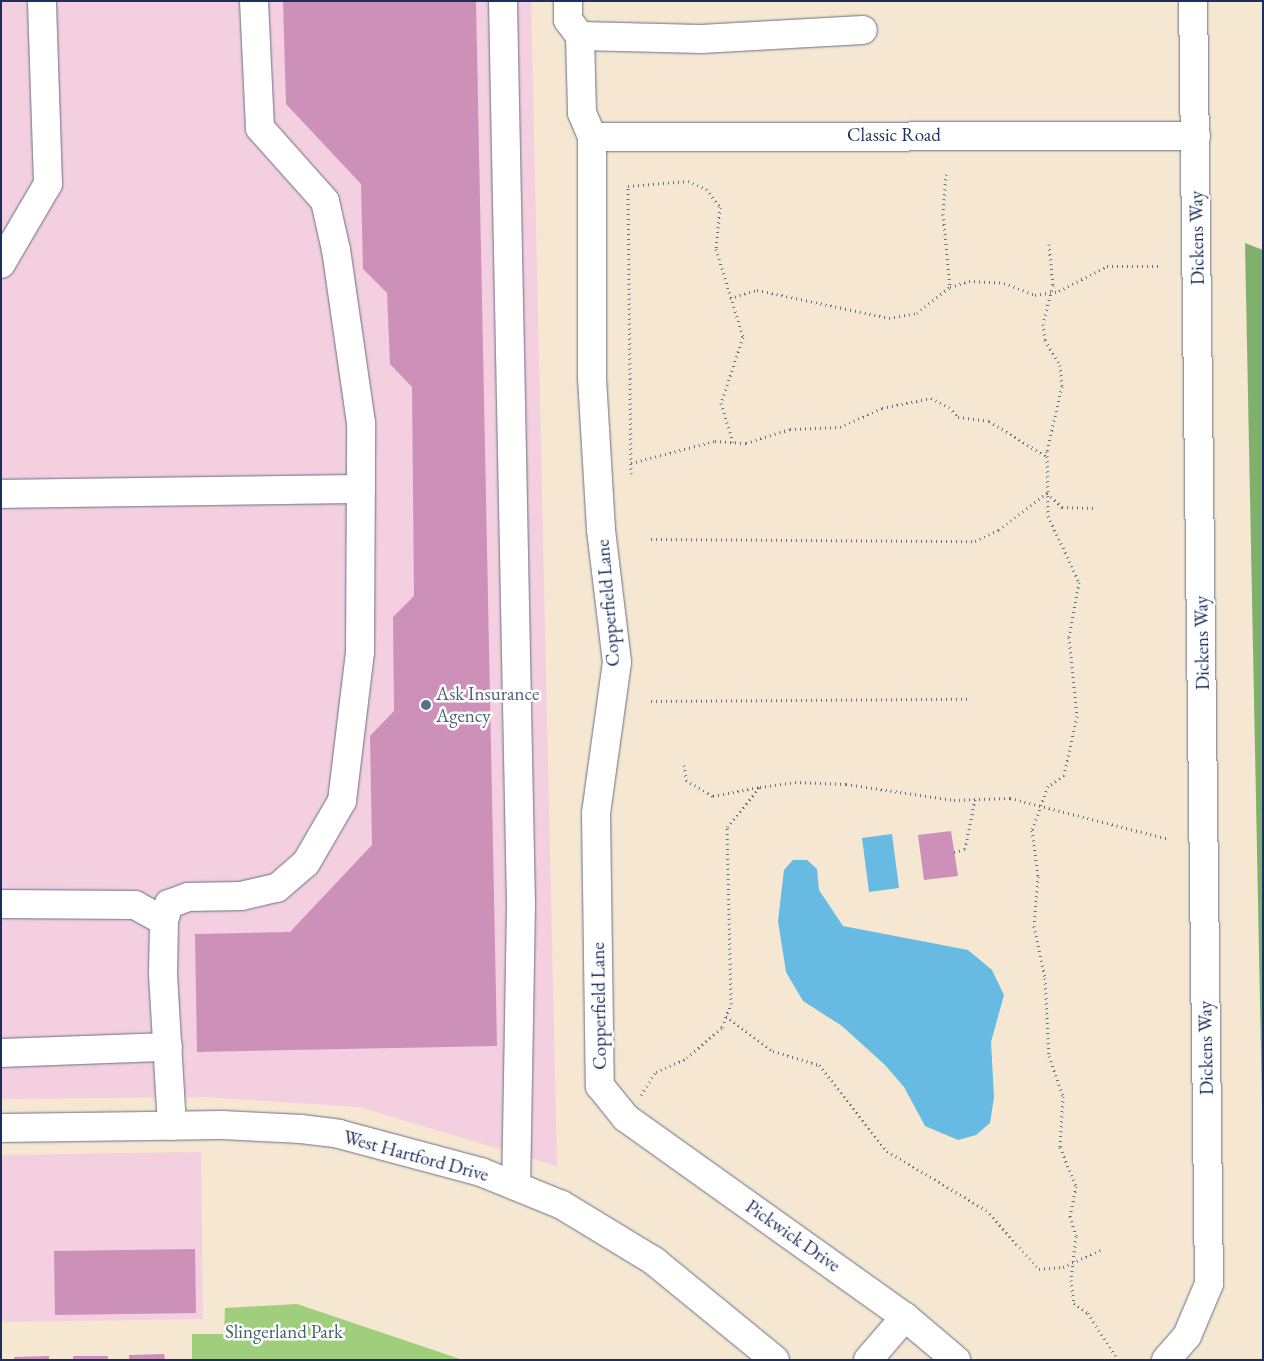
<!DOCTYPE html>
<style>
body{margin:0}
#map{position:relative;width:1264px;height:1361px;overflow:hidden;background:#f5e7d1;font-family:"EB Garamond",serif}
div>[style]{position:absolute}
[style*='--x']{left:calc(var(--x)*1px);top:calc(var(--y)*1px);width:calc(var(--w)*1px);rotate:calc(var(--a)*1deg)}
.built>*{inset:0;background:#f3cfdf}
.green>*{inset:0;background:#9fce7c}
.forest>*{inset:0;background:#7fb16c}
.water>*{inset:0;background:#67bbe3}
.building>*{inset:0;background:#cd90b9}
.path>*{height:3px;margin-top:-1.5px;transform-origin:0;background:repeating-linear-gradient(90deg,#676f86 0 1px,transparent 0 5px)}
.roads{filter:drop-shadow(0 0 1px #676f86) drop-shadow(0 0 1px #676f86)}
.minor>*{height:28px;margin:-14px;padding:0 14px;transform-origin:14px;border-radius:14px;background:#fff}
.dots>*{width:14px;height:14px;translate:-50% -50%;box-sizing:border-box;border:2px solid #fff;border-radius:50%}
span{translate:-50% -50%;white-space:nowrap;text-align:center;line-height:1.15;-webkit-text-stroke:5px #fff;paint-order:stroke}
.street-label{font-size:19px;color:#1b2f5e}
.service-label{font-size:19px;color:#4e5e75}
.left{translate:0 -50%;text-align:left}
.park-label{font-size:19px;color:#435f67}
.frame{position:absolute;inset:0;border:2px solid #1b2f5e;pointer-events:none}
</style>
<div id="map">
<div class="built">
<i style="clip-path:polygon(1px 1px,531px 1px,557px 1166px,359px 1107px,205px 1097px,1px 1099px)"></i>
<i style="clip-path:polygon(201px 1152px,203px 1319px,1px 1322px,1px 1155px)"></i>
</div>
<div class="green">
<i style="clip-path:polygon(297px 1304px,463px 1360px,192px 1360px,192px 1334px,224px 1334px,225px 1308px)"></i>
</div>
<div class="forest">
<i style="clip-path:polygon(1245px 243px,1263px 250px,1263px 1155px)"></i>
</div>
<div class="water">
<i style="clip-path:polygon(892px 834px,899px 888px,869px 892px,862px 838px)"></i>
<i style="clip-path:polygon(793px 860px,807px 860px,817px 869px,819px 890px,843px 926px,968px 950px,992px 970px,1004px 995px,991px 1042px,994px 1097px,990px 1123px,976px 1135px,958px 1140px,925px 1126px,904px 1087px,885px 1065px,842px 1026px,803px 1001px,786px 972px,778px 921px,784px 870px)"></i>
</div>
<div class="building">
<i style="clip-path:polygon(283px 1px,476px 1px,497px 1046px,197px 1052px,195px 934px,290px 932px,372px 845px,370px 736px,394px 711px,393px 617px,414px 596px,412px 387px,390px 364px,387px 293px,363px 269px,361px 184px,286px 104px)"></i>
<i style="clip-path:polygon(951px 831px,958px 876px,924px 880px,918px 835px)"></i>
<i style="clip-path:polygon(195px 1249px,196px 1313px,55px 1315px,54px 1251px)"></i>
<i style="clip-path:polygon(164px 1354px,165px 1360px,129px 1360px,129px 1355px)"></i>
<i style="clip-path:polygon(49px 1356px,49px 1360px,14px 1360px,14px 1357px)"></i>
<i style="clip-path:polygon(73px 1356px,108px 1356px,108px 1360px,73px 1360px)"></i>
</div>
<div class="path">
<i style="--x:946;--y:174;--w:40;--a:94.3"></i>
<i style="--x:943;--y:214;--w:73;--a:84.5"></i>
<i style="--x:1049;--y:244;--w:41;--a:84.4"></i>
<i style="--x:1053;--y:285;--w:40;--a:104.4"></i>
<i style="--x:1043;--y:324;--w:16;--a:83"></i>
<i style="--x:1045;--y:340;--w:29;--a:59"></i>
<i style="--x:1060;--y:365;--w:21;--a:85"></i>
<i style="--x:1062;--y:386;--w:67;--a:103"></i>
<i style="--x:1047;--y:451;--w:65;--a:89.1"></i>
<i style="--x:1048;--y:516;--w:73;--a:64.8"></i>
<i style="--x:1079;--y:582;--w:56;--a:100.3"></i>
<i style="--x:1069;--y:637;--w:79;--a:84.2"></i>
<i style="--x:1077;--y:716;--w:60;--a:102.4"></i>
<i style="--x:1064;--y:775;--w:19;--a:145"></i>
<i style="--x:1048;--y:786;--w:47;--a:110"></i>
<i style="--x:1032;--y:830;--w:46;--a:82.6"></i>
<i style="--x:1038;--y:876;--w:50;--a:94.6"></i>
<i style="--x:1034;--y:926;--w:53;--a:78.1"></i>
<i style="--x:1045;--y:978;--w:78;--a:87.1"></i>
<i style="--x:1049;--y:1056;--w:42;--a:70.7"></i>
<i style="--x:1063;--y:1096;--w:51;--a:93.4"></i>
<i style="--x:1060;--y:1147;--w:42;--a:67.7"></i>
<i style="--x:1076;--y:1186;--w:31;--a:101"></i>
<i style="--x:1070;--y:1216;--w:21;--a:73"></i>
<i style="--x:1076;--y:1236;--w:44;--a:96.5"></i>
<i style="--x:1071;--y:1280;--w:23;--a:83"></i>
<i style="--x:1074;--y:1303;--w:17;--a:36"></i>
<i style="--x:1088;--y:1313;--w:56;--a:57.4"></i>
<i style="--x:730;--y:298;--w:28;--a:-17"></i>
<i style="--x:757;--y:290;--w:135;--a:12"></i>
<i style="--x:889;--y:318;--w:28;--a:-10"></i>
<i style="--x:917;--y:313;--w:42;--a:-38.2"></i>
<i style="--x:950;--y:287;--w:20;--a:-18"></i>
<i style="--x:969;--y:281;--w:35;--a:3"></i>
<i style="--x:1004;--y:283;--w:33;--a:21"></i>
<i style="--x:1035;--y:295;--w:24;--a:-9"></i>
<i style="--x:1059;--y:291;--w:54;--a:-27.5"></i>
<i style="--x:1107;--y:266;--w:52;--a:0"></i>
<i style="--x:631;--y:463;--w:87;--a:-14.7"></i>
<i style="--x:715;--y:441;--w:31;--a:4"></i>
<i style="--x:746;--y:443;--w:46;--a:-17.7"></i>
<i style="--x:790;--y:429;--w:50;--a:-2.3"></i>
<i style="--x:840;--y:427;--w:46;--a:-24.3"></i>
<i style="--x:882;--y:408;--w:50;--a:-11.5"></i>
<i style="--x:931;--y:398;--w:20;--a:27"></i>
<i style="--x:949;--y:407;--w:13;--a:48"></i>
<i style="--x:958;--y:417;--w:31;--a:7"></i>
<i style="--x:989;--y:421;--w:68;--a:31.8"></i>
<i style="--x:631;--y:474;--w:288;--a:-90.6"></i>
<i style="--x:628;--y:186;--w:60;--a:-4.8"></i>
<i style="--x:688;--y:181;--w:20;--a:24"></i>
<i style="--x:706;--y:189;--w:23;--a:52"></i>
<i style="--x:720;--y:207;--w:42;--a:95.4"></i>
<i style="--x:716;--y:249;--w:92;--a:72.9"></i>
<i style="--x:743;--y:337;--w:70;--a:108.4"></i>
<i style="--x:721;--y:403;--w:41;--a:72.9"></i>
<i style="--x:651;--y:539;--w:324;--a:0.4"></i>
<i style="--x:975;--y:541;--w:26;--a:-25"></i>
<i style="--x:999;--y:530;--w:61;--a:-37.6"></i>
<i style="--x:1047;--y:493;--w:21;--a:43"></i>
<i style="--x:1062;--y:507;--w:32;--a:2"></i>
<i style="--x:651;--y:701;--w:316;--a:-0.4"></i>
<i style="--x:684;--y:765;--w:15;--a:82"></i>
<i style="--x:686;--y:780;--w:31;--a:31"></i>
<i style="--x:713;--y:796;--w:47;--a:-11.1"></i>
<i style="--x:954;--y:852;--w:11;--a:-15"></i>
<i style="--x:965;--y:849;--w:51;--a:-78.7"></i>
<i style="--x:726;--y:1016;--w:59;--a:36.7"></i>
<i style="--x:773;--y:1051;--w:48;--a:16.9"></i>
<i style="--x:819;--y:1065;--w:110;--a:51.7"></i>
<i style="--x:887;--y:1151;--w:115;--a:30.8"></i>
<i style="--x:986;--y:1210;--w:79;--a:48.1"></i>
<i style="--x:1039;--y:1269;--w:24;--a:-5"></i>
<i style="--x:1063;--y:1267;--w:44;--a:-24.2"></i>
<i style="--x:641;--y:1095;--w:27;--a:-57"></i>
<i style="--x:656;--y:1072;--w:34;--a:-24"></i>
<i style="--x:687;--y:1058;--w:47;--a:-41.5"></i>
<i style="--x:722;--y:1027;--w:25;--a:-69"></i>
<i style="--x:731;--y:1004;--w:177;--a:-91.3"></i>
<i style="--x:727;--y:827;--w:52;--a:-50.5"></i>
<i style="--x:760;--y:787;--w:35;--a:-8"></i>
<i style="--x:795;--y:782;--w:51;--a:2.2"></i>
<i style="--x:846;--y:784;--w:109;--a:8.4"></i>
<i style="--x:954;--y:800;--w:56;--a:-2"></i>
<i style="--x:1010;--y:798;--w:163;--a:14.5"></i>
</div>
<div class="roads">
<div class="minor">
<i style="--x:503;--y:1;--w:904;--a:88.86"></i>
<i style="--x:521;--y:905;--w:281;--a:91"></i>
<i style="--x:568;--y:1;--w:19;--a:90"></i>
<i style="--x:568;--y:20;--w:20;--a:53"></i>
<i style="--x:580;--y:36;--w:77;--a:88.5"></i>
<i style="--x:582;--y:113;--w:26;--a:67"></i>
<i style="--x:592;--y:137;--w:241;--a:90"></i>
<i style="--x:592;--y:378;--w:152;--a:86.6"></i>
<i style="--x:601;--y:530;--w:133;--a:83.1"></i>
<i style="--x:617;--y:662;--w:153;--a:97.9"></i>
<i style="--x:596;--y:814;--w:272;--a:89.2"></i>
<i style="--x:600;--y:1086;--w:41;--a:50.9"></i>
<i style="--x:626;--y:1118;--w:343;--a:35.5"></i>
<i style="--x:905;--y:1317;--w:67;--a:40.1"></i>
<i style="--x:580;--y:36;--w:121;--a:1.4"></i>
<i style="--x:701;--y:39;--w:162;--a:-3.2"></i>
<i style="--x:592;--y:137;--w:604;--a:-0.09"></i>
<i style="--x:1;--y:264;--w:93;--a:-59.6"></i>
<i style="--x:48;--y:184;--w:183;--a:-91.9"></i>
<i style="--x:1;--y:494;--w:360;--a:-0.8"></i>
<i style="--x:1;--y:904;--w:134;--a:0.4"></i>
<i style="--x:135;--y:905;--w:33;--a:29"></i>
<i style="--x:1;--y:1053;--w:167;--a:-2.1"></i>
<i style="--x:172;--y:1126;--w:152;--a:-93.4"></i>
<i style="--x:163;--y:974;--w:53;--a:-88.9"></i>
<i style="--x:164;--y:921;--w:18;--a:-74"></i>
<i style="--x:169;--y:904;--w:20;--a:-20"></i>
<i style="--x:188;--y:897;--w:53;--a:-1.1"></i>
<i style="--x:241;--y:896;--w:37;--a:-13"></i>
<i style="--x:277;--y:888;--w:38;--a:-41"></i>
<i style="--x:306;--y:863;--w:72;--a:-59.9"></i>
<i style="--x:342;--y:801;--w:150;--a:-83.1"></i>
<i style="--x:360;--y:652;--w:229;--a:-89.7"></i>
<i style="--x:361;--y:423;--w:175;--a:-98.2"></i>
<i style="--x:336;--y:250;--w:50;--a:-102.7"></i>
<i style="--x:325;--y:201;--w:98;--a:-131.7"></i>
<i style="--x:260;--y:128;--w:127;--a:-92.7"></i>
<i style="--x:1;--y:1128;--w:221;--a:-0.8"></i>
<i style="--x:222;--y:1125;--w:79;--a:2.9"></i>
<i style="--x:301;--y:1129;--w:38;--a:7"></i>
<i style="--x:339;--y:1134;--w:147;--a:15"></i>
<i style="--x:481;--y:1172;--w:87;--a:22.2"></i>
<i style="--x:562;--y:1205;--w:108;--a:31.3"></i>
<i style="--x:654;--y:1261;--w:156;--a:39.3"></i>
<i style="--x:868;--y:1360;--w:57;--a:-49.3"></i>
<i style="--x:1166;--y:1360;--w:32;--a:-49"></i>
<i style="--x:1187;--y:1336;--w:56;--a:-67.1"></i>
<i style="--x:1209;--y:1284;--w:1283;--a:-90.71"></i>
</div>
</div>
<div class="dots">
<i style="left:426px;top:705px;background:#5c6f8a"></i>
</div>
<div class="street-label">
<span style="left:894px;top:135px">Classic Road</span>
<span style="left:1197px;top:238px;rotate:-91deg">Dickens Way</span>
<span style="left:608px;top:603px;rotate:-95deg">Copperfield Lane</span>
<span style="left:1202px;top:643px;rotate:-91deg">Dickens Way</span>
<span style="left:599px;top:1006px;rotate:-91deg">Copperfield Lane</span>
<span style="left:1206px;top:1048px;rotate:-91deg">Dickens Way</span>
<span style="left:416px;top:1156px;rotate:15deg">West Hartford Drive</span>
<span style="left:793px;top:1236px;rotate:35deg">Pickwick Drive</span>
</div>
<div class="service-label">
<span class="left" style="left:436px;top:705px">Ask Insurance<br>Agency</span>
</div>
<div class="park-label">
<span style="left:284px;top:1332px">Slingerland Park</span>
</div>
<div class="frame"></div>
</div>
